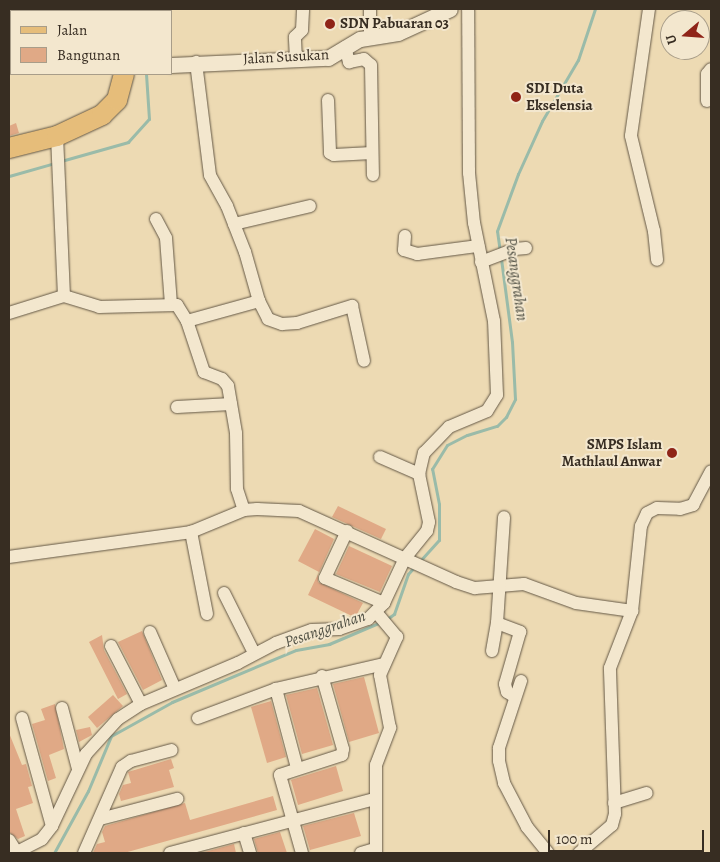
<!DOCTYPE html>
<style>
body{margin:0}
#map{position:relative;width:720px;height:862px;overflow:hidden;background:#eddab3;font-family:Alegreya,serif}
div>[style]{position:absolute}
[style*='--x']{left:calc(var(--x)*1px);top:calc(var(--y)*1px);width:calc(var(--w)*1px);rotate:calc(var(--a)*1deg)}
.stream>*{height:3px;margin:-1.5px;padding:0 1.5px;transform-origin:1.5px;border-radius:1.5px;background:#9abba9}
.building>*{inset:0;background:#e0a986}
.roads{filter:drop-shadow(0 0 1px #645846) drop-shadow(0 0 1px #645846)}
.minor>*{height:12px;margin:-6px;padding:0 6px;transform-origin:6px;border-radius:6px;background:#f3e7ce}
.tertiary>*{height:15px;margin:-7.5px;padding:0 7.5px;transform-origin:7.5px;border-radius:7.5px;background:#f3e7ce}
.primary>*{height:20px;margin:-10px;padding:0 10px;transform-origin:10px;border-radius:10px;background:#e6bd7a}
.dots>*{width:14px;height:14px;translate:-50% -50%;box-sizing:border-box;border:2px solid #f3e7ce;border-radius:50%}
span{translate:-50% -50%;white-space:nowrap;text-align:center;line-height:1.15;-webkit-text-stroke:4px #f3e7ce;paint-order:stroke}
.poi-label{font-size:15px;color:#372d22;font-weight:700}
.left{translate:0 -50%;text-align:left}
.right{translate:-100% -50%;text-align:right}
.street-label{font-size:15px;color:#372d22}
.water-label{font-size:16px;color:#505044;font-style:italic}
.frame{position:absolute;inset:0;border:10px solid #372d22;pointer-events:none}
.legend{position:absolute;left:10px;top:10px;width:162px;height:65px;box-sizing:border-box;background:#f3e7ce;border:1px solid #a89d89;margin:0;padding:6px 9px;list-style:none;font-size:15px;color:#372d22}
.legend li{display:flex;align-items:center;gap:10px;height:25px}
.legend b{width:25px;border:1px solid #a89d89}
.north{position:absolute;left:660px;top:10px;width:50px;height:50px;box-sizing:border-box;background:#f3e7ce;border:1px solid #a89d89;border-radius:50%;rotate:252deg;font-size:14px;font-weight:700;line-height:20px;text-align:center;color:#372d22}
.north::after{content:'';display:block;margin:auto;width:18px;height:22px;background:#8f2418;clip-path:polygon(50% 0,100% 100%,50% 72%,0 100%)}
.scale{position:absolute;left:548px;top:830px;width:156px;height:22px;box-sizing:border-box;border:2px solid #372d22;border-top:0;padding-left:6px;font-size:15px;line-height:18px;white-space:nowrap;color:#372d22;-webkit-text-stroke:4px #f3e7ce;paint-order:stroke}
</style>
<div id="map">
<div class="stream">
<i style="--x:144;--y:9;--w:2;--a:90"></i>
<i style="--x:61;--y:161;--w:70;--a:-15.8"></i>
<i style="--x:128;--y:142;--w:31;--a:-48"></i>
<i style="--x:149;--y:119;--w:45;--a:-93.8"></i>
<i style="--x:9;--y:176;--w:48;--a:-15.8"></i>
<i style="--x:500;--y:252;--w:21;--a:-98"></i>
<i style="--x:497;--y:231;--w:61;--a:-69.8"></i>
<i style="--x:518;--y:174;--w:58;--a:-65.6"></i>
<i style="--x:542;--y:121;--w:71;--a:-59.5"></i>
<i style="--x:578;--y:60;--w:54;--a:-71.6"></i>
<i style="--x:419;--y:562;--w:30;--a:-48"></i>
<i style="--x:439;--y:540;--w:36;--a:-90"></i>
<i style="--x:439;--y:504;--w:36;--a:-101"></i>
<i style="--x:432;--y:469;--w:28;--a:-58"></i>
<i style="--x:447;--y:445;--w:22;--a:-27"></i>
<i style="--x:467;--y:435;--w:31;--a:-17"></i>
<i style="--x:497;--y:426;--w:13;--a:-45"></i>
<i style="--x:506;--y:417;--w:20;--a:-63"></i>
<i style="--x:515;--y:399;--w:57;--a:-93"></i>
<i style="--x:512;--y:342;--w:85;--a:-97.5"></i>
<i style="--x:387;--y:619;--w:9;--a:-36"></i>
<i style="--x:394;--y:614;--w:42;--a:-70.7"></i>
<i style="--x:408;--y:574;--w:9;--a:-49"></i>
<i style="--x:54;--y:853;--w:71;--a:-61.3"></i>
<i style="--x:88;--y:791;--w:60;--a:-67.3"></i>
<i style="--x:111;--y:736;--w:70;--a:-29.1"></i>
<i style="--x:172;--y:702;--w:134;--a:-22.8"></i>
<i style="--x:296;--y:650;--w:34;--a:-10"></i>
<i style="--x:329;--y:644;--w:56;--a:-22.9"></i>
</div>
<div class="building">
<i style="clip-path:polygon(16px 123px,19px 133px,9px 136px,9px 126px)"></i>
<i style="clip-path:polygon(338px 506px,386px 529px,381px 539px,332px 517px)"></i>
<i style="clip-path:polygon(315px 529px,334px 539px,318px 575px,318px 582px,363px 603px,357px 614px,352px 616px,308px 595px,319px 572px,298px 561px)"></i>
<i style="clip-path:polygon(349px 546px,392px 566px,380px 592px,336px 574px)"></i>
<i style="clip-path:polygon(142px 631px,162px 680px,143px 690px,118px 642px)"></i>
<i style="clip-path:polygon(102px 635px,104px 650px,127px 694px,118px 699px,89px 642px)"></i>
<i style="clip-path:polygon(364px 677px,379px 733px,349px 742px,333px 684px)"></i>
<i style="clip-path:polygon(317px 688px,333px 745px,302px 754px,286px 695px)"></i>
<i style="clip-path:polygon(113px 695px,123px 706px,97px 728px,88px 717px)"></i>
<i style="clip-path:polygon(271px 701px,286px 757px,267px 763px,251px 707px)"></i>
<i style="clip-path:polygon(55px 704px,64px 749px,49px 755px,56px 778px,48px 781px,32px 724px,45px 720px,41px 709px)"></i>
<i style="clip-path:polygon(90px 727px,92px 735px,79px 742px,76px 730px)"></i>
<i style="clip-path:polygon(9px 733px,22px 765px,26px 764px,32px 786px,28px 787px,33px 803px,16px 809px,25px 836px,18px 839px,9px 832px)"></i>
<i style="clip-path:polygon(171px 759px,174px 768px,169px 770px,174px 787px,121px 801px,119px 794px,123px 785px,131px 783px,128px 772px)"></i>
<i style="clip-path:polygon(336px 766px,343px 791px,298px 805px,291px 780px)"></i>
<i style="clip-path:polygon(273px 796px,277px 810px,124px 853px,93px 853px,97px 844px,105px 842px,102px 832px,105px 826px,185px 803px,190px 820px)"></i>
<i style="clip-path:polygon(354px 813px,361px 836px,310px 850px,303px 826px)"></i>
<i style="clip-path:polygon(280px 832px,287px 853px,258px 853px,254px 839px)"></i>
<i style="clip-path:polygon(234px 844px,236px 853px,201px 853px)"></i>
</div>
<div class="roads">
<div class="minor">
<i style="--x:649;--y:9;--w:128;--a:98.1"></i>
<i style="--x:631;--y:136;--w:98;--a:76.4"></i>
<i style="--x:654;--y:231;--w:29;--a:84"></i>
<i style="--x:370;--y:38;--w:29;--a:-90"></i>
<i style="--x:345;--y:47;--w:16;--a:75"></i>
<i style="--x:349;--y:62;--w:15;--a:-11"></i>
<i style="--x:364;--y:59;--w:9;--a:41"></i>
<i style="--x:371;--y:65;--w:110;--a:89"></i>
<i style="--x:296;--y:59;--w:22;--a:-93"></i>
<i style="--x:295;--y:37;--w:10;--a:-45"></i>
<i style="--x:302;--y:30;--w:21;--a:-87"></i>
<i style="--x:328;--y:100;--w:53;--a:87.8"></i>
<i style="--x:330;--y:153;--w:4;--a:27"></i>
<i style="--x:334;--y:155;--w:38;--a:-3"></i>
<i style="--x:707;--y:101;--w:27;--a:-90"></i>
<i style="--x:707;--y:74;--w:6;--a:-51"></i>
<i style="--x:57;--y:136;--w:160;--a:87.5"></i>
<i style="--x:156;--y:219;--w:21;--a:62"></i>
<i style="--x:166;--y:238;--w:66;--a:85.7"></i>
<i style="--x:234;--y:224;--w:78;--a:-13.3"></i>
<i style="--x:405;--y:236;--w:14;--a:94"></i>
<i style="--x:404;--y:250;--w:14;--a:17"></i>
<i style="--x:417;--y:254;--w:62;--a:-7.5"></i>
<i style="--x:481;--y:262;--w:36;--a:-21"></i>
<i style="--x:515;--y:249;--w:11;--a:-5"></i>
<i style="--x:259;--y:301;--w:20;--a:63"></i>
<i style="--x:268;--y:319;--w:15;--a:20"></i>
<i style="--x:282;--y:324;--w:15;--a:-4"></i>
<i style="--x:297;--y:323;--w:58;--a:-17.2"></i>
<i style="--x:352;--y:306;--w:56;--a:77.7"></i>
<i style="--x:9;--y:313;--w:58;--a:-17.2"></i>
<i style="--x:64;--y:296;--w:37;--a:17"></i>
<i style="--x:99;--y:307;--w:78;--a:-1.5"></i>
<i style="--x:177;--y:305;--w:19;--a:58"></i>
<i style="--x:187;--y:321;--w:54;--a:71.6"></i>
<i style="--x:204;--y:372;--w:19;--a:21"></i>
<i style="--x:222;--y:379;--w:9;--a:49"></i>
<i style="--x:228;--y:386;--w:48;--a:80.3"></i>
<i style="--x:236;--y:433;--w:56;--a:89"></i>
<i style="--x:237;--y:489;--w:22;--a:72"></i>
<i style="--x:187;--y:321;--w:75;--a:-15.5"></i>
<i style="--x:259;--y:301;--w:51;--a:-105.9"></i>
<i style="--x:245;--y:252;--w:49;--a:-111.4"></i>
<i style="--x:227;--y:206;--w:35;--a:-119"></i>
<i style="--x:210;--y:175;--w:114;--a:-97.1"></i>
<i style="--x:177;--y:407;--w:54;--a:-3.2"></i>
<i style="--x:380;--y:457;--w:43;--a:23.6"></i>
<i style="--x:347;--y:531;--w:52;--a:115.1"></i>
<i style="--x:325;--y:578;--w:64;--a:23"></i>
<i style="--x:9;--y:557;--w:184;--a:-7.8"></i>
<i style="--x:224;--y:593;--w:67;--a:63.4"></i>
<i style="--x:207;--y:614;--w:84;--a:-101"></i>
<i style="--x:191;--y:532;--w:57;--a:-22.5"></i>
<i style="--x:244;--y:510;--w:13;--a:-4"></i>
<i style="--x:257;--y:509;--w:42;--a:2.7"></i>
<i style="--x:299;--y:511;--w:172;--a:24.3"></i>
<i style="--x:456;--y:582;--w:20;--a:18"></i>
<i style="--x:475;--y:588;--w:49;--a:-4.7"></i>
<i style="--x:524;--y:584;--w:55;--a:20.1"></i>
<i style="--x:576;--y:603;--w:57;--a:8.1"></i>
<i style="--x:497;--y:623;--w:25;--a:21"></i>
<i style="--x:520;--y:632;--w:54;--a:106.1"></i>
<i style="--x:505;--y:684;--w:8;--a:76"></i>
<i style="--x:507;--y:692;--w:9;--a:32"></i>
<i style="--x:150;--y:632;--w:62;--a:66.3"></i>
<i style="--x:111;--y:646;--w:65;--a:62.7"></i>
<i style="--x:492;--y:651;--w:28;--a:-80"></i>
<i style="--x:497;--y:623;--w:106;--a:-86.2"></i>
<i style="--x:521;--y:681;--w:71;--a:108.2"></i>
<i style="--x:499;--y:748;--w:13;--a:90"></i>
<i style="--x:499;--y:761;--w:23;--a:77"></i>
<i style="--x:504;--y:783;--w:50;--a:62.4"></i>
<i style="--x:527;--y:827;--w:33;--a:51"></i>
<i style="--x:62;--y:708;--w:63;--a:75.3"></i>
<i style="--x:22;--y:718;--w:112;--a:74.5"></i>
<i style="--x:198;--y:718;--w:83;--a:-20.4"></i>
<i style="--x:297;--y:768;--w:82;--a:-104.9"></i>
<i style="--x:276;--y:689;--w:111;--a:-13"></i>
<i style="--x:614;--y:803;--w:34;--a:-17"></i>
<i style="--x:100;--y:819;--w:80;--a:-14.6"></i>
<i style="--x:244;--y:833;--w:21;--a:73"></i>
<i style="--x:9;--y:840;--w:13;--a:58"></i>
<i style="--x:15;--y:853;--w:30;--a:-27"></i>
<i style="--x:42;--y:839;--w:16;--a:-52"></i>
<i style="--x:52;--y:826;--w:80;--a:-64.7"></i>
<i style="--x:86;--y:754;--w:47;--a:-47.6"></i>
<i style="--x:118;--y:719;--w:27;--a:-33"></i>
<i style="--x:141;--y:704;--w:105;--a:-22.9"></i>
<i style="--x:238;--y:663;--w:43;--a:-27.8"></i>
<i style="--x:276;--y:643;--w:38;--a:-20"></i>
<i style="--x:312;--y:630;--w:27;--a:-2"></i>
<i style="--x:339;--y:629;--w:31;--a:-19"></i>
<i style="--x:368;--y:619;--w:23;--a:-45"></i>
<i style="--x:384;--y:603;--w:50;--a:-65"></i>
<i style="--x:405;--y:558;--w:35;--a:-51"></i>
<i style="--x:427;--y:531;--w:9;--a:-77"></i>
<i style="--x:429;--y:522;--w:49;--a:-101.8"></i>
<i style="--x:419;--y:474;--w:22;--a:-77"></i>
<i style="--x:424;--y:453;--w:36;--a:-46"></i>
<i style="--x:449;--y:427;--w:41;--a:-22.8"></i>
<i style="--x:487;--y:411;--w:19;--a:-58"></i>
<i style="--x:497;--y:395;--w:74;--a:-92.3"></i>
<i style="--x:494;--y:321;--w:100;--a:-101.5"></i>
<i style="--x:474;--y:223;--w:50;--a:-95.7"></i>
<i style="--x:469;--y:173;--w:164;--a:-90.3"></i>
<i style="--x:84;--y:853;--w:94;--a:-66.2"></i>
<i style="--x:122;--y:767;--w:11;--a:-34"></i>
<i style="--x:131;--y:761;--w:42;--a:-15"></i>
<i style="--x:170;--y:853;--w:211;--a:-14.8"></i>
<i style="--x:302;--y:853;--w:81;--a:-105.8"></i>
<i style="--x:280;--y:775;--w:65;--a:-17.9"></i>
<i style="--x:342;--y:755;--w:6;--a:-81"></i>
<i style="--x:343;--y:749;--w:76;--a:-106"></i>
<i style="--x:361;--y:853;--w:15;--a:-16"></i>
<i style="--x:376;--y:853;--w:88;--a:-90"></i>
<i style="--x:376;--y:765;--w:40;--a:-69"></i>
<i style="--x:390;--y:728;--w:54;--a:-100.7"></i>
<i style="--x:380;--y:675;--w:42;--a:-65.9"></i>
<i style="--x:397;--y:637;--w:31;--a:-130"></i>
<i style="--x:579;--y:853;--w:43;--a:-40.3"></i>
<i style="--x:612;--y:825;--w:11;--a:-75"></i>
<i style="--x:615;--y:814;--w:146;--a:-92"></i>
<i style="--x:610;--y:668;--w:61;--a:-68.9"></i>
<i style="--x:632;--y:611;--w:85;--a:-84"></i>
<i style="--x:641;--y:526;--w:14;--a:-65"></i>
<i style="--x:647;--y:513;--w:11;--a:-27"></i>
<i style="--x:657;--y:508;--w:23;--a:2"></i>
<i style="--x:680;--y:509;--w:14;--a:-17"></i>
<i style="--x:693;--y:505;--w:38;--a:-62"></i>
</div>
<div class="tertiary">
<i style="--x:171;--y:65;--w:157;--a:-2.6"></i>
<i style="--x:328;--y:58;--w:37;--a:-31"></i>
<i style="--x:360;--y:39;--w:38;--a:-9"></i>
<i style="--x:398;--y:33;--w:57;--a:-24.8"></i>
</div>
<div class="primary">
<i style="--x:122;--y:9;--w:2;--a:90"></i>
<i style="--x:9;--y:148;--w:49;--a:-14"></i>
<i style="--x:57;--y:136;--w:50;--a:-25"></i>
<i style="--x:102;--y:115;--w:21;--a:-45"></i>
<i style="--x:117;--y:100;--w:27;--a:-75"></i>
</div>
</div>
<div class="dots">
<i style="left:330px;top:24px;background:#8f2418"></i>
<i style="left:516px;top:97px;background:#8f2418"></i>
<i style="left:672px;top:453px;background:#8f2418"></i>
</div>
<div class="poi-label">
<span class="left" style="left:340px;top:24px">SDN Pabuaran 03</span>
<span class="left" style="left:526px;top:97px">SDI Duta<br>Ekselensia</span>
<span class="right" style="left:662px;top:453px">SMPS Islam<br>Mathlaul Anwar</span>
</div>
<div class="street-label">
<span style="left:286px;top:57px;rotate:-3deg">Jalan Susukan</span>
</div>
<div class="water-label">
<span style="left:516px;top:279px;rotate:82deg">Pesanggrahan</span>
<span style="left:325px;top:629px;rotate:-19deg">Pesanggrahan</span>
</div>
<div class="frame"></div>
<ul class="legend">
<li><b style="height:6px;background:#e6bd7a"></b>Jalan</li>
<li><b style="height:14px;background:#e0a986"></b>Bangunan</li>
</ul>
<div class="north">U</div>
<div class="scale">100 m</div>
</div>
